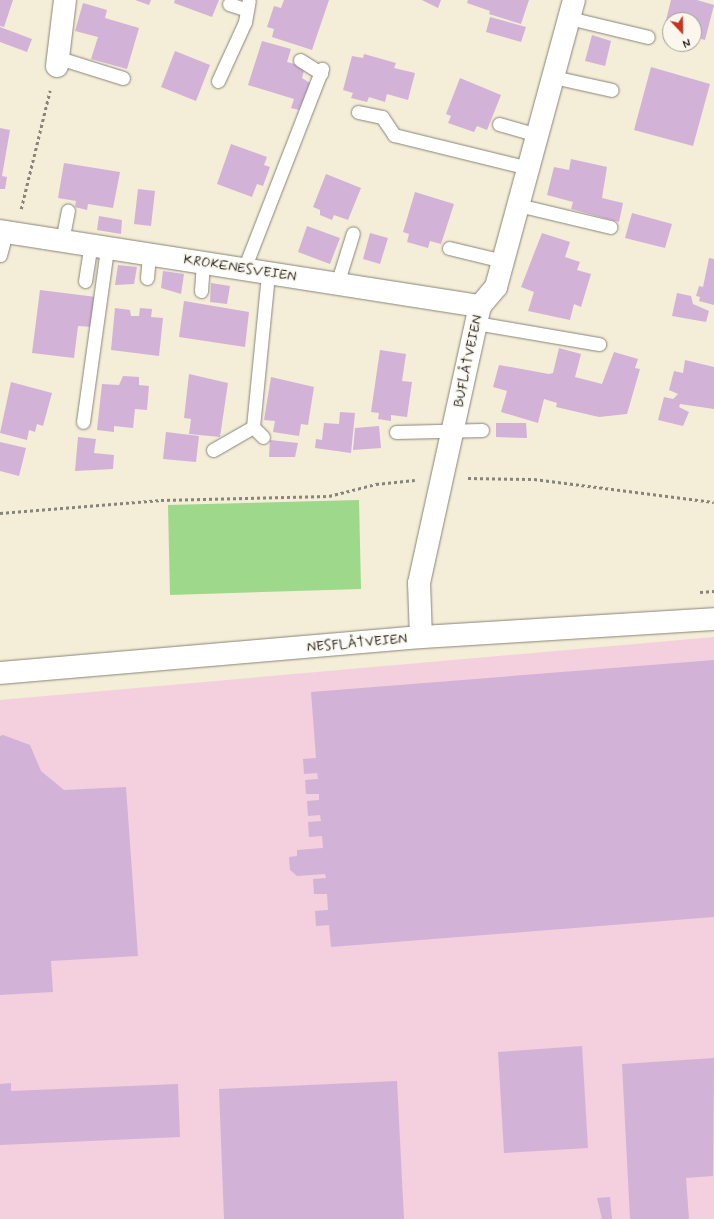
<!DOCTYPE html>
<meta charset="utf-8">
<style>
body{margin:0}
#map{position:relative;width:714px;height:1219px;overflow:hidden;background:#f4edd7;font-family:Mynerve,sans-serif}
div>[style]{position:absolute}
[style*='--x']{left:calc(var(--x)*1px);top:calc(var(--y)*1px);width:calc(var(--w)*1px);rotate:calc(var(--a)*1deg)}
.built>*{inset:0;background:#f4cfde}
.green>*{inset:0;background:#9ed88b}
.building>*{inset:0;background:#d3b2d8}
.path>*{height:2.5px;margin-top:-1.25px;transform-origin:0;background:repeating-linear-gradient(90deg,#88847a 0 3px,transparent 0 6px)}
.roads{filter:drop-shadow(0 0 1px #88847a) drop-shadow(0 0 1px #88847a)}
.lane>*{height:13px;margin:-6.5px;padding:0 6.5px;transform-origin:6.5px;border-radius:6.5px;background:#fff}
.street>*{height:22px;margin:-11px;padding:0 11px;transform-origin:11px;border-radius:11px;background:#fff}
span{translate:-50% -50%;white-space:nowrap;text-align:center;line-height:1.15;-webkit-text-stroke:3.5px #fbf7ec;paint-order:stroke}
.street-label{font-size:14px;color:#1c1c1c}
.north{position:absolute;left:662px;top:12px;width:40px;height:40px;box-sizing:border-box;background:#fbf7ec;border:1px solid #a29f99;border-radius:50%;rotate:158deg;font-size:11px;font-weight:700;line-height:16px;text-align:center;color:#1c1c1c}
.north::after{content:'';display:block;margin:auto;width:14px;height:18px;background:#c8321e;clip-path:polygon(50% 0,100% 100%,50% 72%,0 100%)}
</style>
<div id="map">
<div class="built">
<i style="clip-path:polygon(714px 637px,714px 1219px,0 1219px,0 700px)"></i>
</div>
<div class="green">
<i style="clip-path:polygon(359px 500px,361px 589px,170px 595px,168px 505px)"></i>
</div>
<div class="building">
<i style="clip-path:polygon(0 0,13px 0,4px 27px,0 26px)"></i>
<i style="clip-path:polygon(135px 0,151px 0,149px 5px)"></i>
<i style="clip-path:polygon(175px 0,219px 0,212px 17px,174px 3px)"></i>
<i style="clip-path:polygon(284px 0,329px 0,312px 50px,272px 37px,274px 29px,267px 27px,274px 6px,281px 8px)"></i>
<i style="clip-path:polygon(422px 0,441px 0,438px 8px)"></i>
<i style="clip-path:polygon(468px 0,529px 0,521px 24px,489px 14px,490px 11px,467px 3px)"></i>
<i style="clip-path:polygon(671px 0,697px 0,714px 5px,705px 40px,694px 37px,694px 20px,670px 20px,670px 30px,664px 28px)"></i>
<i style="clip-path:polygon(83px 3px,107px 10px,105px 18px,139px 28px,127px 69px,91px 59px,98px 37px,75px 31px)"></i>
<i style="clip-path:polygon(490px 17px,526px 27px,521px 42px,486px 32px)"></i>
<i style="clip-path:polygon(0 27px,32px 39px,27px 52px,0 42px)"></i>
<i style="clip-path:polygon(592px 35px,611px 41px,605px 66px,585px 61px)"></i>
<i style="clip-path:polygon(262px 41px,291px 49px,287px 62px,305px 67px,302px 78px,310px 83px,299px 110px,291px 108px,294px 99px,248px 85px)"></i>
<i style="clip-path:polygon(175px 51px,210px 65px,196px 101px,161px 87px)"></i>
<i style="clip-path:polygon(364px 54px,396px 63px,394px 68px,415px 73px,408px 100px,387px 94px,385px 102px,369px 97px,367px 102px,351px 98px,353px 93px,343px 90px,352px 56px,363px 58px)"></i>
<i style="clip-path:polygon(651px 67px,710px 84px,693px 146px,634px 130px)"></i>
<i style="clip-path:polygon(460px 78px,501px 95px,487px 130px,477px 126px,474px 132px,448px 123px,451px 116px,446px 114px)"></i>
<i style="clip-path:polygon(0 128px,10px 130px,2px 176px,7px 177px,5px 189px,0 189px)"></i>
<i style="clip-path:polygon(231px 144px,267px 157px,264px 165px,270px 167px,263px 186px,257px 184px,252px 197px,217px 184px)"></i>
<i style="clip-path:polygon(571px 159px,607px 167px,602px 198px,623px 203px,619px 222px,571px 209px,573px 202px,547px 195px,554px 167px,569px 170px)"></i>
<i style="clip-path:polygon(64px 163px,120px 172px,113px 208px,88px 204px,87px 210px,75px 207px,76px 201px,58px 198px)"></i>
<i style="clip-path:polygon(326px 174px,361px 188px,348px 220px,334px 215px,332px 220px,320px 215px,320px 210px,313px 207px)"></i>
<i style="clip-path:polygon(138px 189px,155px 191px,151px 226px,134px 224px)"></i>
<i style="clip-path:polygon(415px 192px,454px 204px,441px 244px,430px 241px,428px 248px,407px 242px,409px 234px,403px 232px)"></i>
<i style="clip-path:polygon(632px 213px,672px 224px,665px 248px,625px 238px)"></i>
<i style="clip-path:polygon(99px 216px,122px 220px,121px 234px,97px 230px)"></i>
<i style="clip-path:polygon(307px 226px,340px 238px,330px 264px,298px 252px)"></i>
<i style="clip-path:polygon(370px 233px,388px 238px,380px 264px,363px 259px)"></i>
<i style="clip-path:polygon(542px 233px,570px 242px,565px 257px,580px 262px,577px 270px,591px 274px,581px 307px,574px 304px,570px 320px,528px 311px,534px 292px,521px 287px)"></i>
<i style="clip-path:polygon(709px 258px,714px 259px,714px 305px,699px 301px,700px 297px,696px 296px,699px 286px,703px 287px)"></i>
<i style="clip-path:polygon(118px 265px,137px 267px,134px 284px,115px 285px)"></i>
<i style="clip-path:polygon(163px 271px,184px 274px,181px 294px,161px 288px)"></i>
<i style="clip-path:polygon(211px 283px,230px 286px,227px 304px,210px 302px)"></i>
<i style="clip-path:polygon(40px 290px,96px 297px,92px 327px,78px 326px,74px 358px,32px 353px)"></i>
<i style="clip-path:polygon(677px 293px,691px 296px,693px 304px,709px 311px,706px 322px,672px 316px)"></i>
<i style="clip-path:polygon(184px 301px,249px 312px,245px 347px,179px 337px)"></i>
<i style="clip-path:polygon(115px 308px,130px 310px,131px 316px,139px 316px,140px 308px,152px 309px,151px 317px,163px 318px,159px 356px,111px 350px)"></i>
<i style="clip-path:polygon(559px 348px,581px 354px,575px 377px,602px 384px,614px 352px,638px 359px,635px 368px,640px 369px,627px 414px,599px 417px,556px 407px,557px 403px,544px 399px,538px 423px,501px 412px,507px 391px,493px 387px,499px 365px,549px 374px,553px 373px)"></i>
<i style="clip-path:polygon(380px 350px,406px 354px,402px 381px,412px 382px,407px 417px,391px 415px,391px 421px,378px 419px,379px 413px,371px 412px)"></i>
<i style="clip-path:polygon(685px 360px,714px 367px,714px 409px,680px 404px,679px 407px,689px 412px,683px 426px,658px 420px,664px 397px,673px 399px,678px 394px,669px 390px,674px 371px,683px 373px)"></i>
<i style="clip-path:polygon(189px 374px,228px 383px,220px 437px,189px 434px,191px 419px,184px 418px)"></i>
<i style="clip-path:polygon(123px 376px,139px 377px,139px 385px,149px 386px,147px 410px,135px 409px,133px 428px,114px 426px,114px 432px,97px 430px,102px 384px,119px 385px)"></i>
<i style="clip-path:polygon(271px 377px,314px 387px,308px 425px,301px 424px,299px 436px,273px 432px,275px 421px,264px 420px)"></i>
<i style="clip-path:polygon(11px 382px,52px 393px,43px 426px,37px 424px,35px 432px,29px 430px,27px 440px,0 433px)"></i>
<i style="clip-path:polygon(340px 412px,355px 413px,351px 453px,315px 448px,316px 439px,322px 440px,324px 423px,339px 424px)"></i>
<i style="clip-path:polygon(496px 423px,526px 423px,527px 438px,496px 437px)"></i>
<i style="clip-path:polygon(379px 426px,381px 448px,353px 450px,355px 428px)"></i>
<i style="clip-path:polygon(166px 432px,199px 436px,196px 462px,163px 459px)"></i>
<i style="clip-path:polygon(78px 437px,96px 439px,94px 453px,114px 455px,113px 469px,75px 471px)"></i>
<i style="clip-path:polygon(270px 440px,298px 443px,295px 457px,269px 457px)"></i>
<i style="clip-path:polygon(0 442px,26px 448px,19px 476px,0 471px)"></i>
<i style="clip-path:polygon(714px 660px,714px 917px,331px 947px,329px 925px,316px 926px,315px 911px,328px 910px,327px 894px,314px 894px,313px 879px,326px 878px,325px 874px,297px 876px,290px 870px,289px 857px,297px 856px,297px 850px,323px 848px,322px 836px,309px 837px,308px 822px,321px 821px,320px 815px,308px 816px,307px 801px,319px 800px,319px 794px,306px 794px,305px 780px,318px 779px,317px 773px,304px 774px,303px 759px,316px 758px,311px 692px)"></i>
<i style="clip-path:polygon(3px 735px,30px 745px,41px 771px,64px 790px,126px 787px,138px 956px,51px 961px,53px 992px,0 995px,0 736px)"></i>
<i style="clip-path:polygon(582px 1046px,588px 1148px,504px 1153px,498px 1052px)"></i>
<i style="clip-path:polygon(714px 1058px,713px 1176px,686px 1178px,689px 1219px,630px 1219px,622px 1064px)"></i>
<i style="clip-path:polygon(397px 1081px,404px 1219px,224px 1219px,219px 1089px)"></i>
<i style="clip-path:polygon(11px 1083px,11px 1091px,178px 1084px,180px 1137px,0 1145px,0 1084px)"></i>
<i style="clip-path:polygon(610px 1197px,612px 1219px,602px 1219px,597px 1198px)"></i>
</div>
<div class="path">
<i style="--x:21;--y:209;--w:122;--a:-76.3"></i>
<i style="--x:468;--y:478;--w:66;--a:0.9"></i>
<i style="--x:534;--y:479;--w:181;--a:7.3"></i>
<i style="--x:0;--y:513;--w:162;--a:-4.6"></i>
<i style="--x:161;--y:500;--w:168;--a:-1.4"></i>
<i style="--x:329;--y:496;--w:49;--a:-14.3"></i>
<i style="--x:376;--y:484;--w:39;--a:-6"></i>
<i style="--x:700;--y:592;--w:14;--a:-4"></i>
</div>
<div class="roads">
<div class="lane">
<i style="--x:229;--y:4;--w:19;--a:18"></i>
<i style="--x:569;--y:18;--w:81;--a:13.5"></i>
<i style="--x:59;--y:58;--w:67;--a:17.4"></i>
<i style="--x:300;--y:60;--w:25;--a:32"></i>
<i style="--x:553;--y:77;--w:60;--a:12.4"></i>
<i style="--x:218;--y:81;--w:65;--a:-65.4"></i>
<i style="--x:245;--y:22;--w:22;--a:-80"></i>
<i style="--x:358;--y:112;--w:25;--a:12"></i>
<i style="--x:382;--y:117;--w:22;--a:56"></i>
<i style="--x:394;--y:135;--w:138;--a:13.8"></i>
<i style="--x:499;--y:124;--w:40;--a:16"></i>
<i style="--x:518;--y:205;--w:95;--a:13.4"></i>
<i style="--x:62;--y:241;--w:31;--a:-79"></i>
<i style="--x:449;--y:248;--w:56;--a:13.5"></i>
<i style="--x:0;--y:255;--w:24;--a:-75"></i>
<i style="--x:244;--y:269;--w:215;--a:-68.7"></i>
<i style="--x:147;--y:278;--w:24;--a:-85"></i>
<i style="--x:85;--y:281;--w:36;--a:-81"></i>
<i style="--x:337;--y:284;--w:53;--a:-72.6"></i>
<i style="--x:201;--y:291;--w:29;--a:-86"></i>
<i style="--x:476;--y:323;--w:125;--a:9.7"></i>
<i style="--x:83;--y:422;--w:176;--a:-82.1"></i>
<i style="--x:253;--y:427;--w:14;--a:45"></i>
<i style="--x:396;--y:432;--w:86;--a:-1.3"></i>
<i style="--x:213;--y:450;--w:46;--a:-29.9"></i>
<i style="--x:253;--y:427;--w:155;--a:-84.4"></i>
</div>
<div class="street">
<i style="--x:57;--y:66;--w:66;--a:-83.1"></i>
<i style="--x:0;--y:231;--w:486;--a:8.9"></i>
<i style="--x:421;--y:637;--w:54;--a:-92.1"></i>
<i style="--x:419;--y:583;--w:284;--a:-77.6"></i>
<i style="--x:480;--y:306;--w:25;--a:-50"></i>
<i style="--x:496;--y:287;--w:297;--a:-74.8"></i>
<i style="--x:0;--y:673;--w:423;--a:-4.9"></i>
<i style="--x:421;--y:637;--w:294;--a:-3.5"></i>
</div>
</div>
<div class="street-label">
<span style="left:240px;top:268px;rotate:9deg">KROKENESVEIEN</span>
<span style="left:468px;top:361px;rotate:-78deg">BUFLÅTVEIEN</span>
<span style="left:357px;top:643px;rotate:-5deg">NESFLÅTVEIEN</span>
</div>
<div class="north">N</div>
</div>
